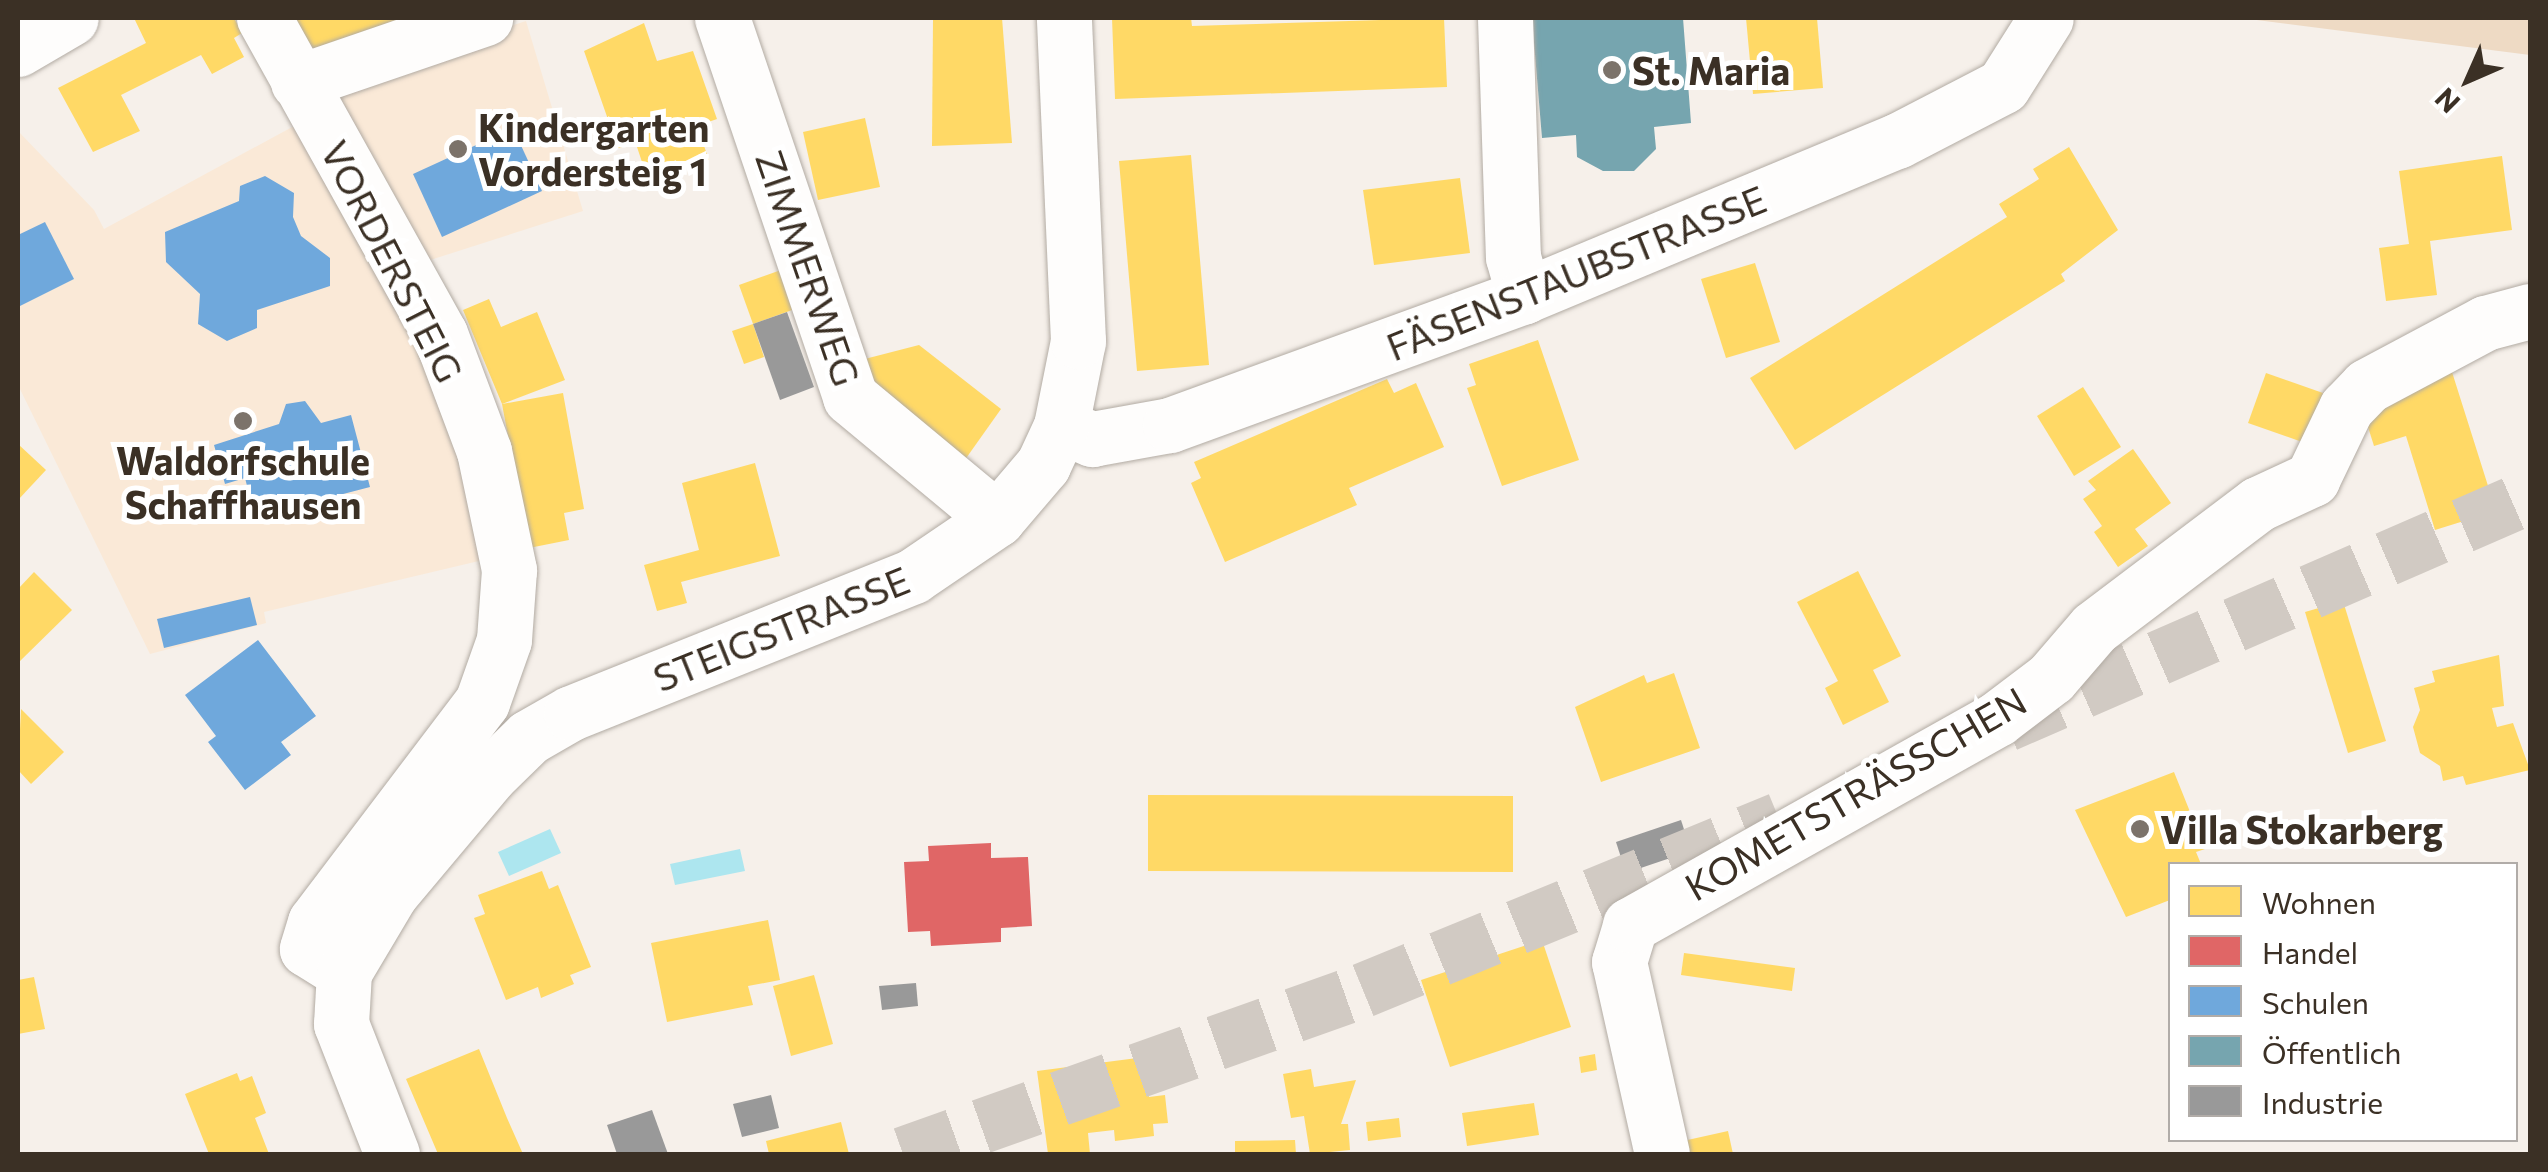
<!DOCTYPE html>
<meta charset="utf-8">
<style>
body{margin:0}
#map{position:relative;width:2548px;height:1172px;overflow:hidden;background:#f6f0ea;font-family:Commissioner,sans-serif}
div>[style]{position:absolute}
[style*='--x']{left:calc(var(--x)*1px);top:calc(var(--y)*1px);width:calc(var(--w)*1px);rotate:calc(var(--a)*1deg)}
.built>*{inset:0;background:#fae9d7}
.green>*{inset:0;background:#eedac4}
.water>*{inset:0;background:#ade6ef}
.homes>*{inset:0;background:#ffd966}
.shops>*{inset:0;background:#e06666}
.schools>*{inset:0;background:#6fa8dc}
.public>*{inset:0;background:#76a5af}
.industry>*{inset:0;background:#999}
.highway-tunnel>*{height:55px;margin-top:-27.5px;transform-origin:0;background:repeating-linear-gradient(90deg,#d1cac3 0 55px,transparent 0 83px)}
.roads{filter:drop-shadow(0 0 2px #b2aba3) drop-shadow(0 0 2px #b2aba3)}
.minor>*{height:55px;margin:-27.5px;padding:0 27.5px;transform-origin:27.5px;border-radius:27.5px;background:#fefdfc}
.dots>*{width:28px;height:28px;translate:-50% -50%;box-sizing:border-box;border:5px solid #fff;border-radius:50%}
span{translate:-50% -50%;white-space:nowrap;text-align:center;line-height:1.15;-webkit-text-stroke:10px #fff;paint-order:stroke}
.poi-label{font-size:38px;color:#3b3025;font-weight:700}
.left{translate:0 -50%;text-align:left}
.street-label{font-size:38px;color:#3b3025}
.frame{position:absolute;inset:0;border:20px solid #3b3025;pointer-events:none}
.legend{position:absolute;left:2168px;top:862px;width:350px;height:280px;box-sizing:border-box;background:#fff;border:2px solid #b1aca8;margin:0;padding:12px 18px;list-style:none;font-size:30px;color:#3b3025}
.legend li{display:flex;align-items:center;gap:20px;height:50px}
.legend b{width:50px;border:2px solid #b1aca8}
.north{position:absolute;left:2418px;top:30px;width:100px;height:100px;-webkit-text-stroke:8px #fff;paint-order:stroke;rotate:225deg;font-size:28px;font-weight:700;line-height:40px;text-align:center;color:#3b3025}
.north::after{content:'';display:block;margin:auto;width:35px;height:45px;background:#3b3025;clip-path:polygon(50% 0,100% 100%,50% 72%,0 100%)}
</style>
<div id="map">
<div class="built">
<i style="clip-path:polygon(526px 21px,583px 211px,421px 263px,314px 88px)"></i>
<i style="clip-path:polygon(294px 126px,422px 339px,463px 457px,483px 560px,264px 612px,266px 623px,150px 654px,18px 385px,18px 131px,94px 210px,104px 229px)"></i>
</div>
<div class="green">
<i style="clip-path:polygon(2241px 18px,2530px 18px,2530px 55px)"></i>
</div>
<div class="water">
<i style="clip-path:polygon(550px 829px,561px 853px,509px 876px,498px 852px)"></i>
<i style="clip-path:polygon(740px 849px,745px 871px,675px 885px,670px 864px)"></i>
</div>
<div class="homes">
<i style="clip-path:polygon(134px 18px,234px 18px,242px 33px,234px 38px,244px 57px,212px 74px,201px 55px,121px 95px,140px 131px,93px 152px,58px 88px,146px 43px)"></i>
<i style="clip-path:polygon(277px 18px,448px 18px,313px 62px)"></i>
<i style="clip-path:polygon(933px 18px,1002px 18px,1012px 143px,932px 146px)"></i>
<i style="clip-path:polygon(1112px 18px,1191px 18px,1192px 26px,1444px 18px,1447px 87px,1115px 99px)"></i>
<i style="clip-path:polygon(1746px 18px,1817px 18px,1823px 88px,1753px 94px)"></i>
<i style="clip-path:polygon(644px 23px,657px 61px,693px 51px,717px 119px,697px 126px,709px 160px,645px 171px,636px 144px,618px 148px,584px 51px)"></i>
<i style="clip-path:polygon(865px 118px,880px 187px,818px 200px,803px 132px)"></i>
<i style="clip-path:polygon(2069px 147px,2118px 230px,2061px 274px,2065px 281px,1795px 450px,1750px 378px,2007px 217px,1999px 204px,2039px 179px,2033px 169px)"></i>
<i style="clip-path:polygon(1191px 155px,1209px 365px,1137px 371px,1119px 161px)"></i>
<i style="clip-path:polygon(2502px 156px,2512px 230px,2430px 241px,2437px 295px,2386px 301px,2379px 248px,2409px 244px,2399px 171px)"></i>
<i style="clip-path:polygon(1460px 178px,1470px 253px,1374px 265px,1363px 190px)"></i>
<i style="clip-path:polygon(1755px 263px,1780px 342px,1726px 358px,1701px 279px)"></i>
<i style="clip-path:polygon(795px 265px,809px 304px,753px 324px,739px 285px)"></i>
<i style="clip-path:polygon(489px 299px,501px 327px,537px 312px,565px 380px,502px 404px,463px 310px)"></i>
<i style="clip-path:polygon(753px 324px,764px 357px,744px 364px,732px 331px)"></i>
<i style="clip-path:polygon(1538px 340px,1579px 460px,1502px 486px,1467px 388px,1476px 385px,1469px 364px)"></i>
<i style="clip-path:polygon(919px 345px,1001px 409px,957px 471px,879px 412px,857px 361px)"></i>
<i style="clip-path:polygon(2452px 372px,2496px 511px,2435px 530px,2406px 436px,2374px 446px,2362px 408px,2392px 390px)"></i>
<i style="clip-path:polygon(2266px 373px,2323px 393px,2305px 443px,2248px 423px)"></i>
<i style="clip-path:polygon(1387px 379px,1394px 393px,1416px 383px,1444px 447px,1349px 488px,1357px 505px,1225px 562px,1191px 483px,1201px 478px,1194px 462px)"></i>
<i style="clip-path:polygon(2083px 387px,2121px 447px,2074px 476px,2037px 416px)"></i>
<i style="clip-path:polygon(563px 393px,584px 509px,564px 513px,569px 540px,529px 548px,502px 404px)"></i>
<i style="clip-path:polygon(18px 444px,46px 470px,18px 500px)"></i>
<i style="clip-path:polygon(2133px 449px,2171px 503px,2135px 529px,2148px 546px,2118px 567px,2094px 532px,2102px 526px,2083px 499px,2096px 490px,2088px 481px)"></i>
<i style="clip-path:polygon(755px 463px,780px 556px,681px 582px,687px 603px,657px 611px,644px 565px,699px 550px,682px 483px)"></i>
<i style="clip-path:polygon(1858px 571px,1901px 656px,1873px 670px,1889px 702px,1843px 725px,1825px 688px,1838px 681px,1797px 602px)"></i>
<i style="clip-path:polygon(34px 572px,72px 610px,18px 663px,18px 589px)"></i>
<i style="clip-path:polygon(2343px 601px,2386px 741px,2348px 753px,2305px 612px)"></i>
<i style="clip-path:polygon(2499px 655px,2504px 706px,2492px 708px,2497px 727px,2513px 723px,2530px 770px,2466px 785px,2463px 776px,2443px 781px,2440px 766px,2420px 753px,2413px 727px,2420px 710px,2414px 688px,2435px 682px,2432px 671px)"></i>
<i style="clip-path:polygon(1674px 673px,1700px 748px,1601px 782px,1575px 707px,1644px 675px,1647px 683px)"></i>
<i style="clip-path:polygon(21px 709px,64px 752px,31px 784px,18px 770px)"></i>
<i style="clip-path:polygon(2174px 772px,2205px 849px,2196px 852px,2201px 864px,2170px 864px,2170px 900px,2126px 917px,2075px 810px)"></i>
<i style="clip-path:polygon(1148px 795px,1513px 796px,1513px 872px,1148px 871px)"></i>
<i style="clip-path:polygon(542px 871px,549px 889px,558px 885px,591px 967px,570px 975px,574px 984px,541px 998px,538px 987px,506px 1000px,474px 918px,485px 914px,478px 895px)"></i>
<i style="clip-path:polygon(768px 920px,780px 980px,748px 986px,753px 1005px,667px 1022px,651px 943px)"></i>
<i style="clip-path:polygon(1542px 940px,1571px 1027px,1450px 1067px,1421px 980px)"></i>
<i style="clip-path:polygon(1684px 953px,1795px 968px,1792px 991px,1681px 975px)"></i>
<i style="clip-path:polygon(814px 975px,833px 1044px,791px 1056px,773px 986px)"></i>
<i style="clip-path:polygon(34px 977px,45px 1029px,18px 1034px,18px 980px)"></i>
<i style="clip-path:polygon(479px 1049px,507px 1118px,523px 1154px,438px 1154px,406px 1079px)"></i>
<i style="clip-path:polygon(1595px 1054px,1597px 1070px,1581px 1073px,1579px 1057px)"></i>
<i style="clip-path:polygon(1145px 1057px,1149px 1097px,1165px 1095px,1168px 1123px,1153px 1124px,1154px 1136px,1115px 1141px,1114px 1130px,1088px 1133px,1090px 1154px,1048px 1154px,1037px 1071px)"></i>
<i style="clip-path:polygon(1311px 1069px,1314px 1087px,1356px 1080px,1341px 1124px,1348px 1124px,1350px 1150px,1310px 1154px,1304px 1116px,1291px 1118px,1283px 1074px)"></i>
<i style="clip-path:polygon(237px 1073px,240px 1081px,252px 1076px,266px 1113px,255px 1118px,269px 1154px,286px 1154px,209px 1154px,185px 1094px)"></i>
<i style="clip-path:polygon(1534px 1103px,1539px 1135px,1467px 1146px,1462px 1113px)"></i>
<i style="clip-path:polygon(1399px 1118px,1401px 1137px,1368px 1141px,1366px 1122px)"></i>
<i style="clip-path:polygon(841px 1122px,849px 1154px,769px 1154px,766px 1141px)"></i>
<i style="clip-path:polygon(1728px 1131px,1733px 1154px,1676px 1154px,1674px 1143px)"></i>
<i style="clip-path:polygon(1295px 1140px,1296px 1154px,1235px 1154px,1235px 1141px)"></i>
</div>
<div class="shops">
<i style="clip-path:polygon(991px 843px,991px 858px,1028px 857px,1032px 926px,1001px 928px,1001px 942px,931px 946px,930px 931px,908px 932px,904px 862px,929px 861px,928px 846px)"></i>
</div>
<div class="schools">
<i style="clip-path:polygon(513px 128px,542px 191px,442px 237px,413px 174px)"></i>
<i style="clip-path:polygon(265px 176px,294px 193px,293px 217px,301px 236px,330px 258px,330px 286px,257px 310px,257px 328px,227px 341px,198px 324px,200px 294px,166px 262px,165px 232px,239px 201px,240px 186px)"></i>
<i style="clip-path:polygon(45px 222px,74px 279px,18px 307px,18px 235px)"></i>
<i style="clip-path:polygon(305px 401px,321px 423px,351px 415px,370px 487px,255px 517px,245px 478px,225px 484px,214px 445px,279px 424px,286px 404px)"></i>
<i style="clip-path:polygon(250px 597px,257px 625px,164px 648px,157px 619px)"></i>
<i style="clip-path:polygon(258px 640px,316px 716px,281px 742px,291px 755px,245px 790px,208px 742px,216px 736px,185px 695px)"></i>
</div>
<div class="public">
<i style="clip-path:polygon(1532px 18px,1683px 18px,1691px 123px,1654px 127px,1656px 149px,1634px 171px,1603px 171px,1577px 157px,1576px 135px,1542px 138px)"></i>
</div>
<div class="industry">
<i style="clip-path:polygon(787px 312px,814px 387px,780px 400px,753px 324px)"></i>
<i style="clip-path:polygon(1681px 820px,1691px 851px,1626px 873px,1616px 842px)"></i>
<i style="clip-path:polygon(916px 983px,918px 1006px,882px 1010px,879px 986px)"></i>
<i style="clip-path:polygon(771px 1095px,779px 1128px,742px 1137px,733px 1104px)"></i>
<i style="clip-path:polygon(652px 1110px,668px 1154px,617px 1154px,607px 1125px)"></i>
</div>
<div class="highway-tunnel">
<i style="--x:2006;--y:724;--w:571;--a:-23.51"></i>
<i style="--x:903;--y:1154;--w:488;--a:-19.6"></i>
<i style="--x:1363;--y:990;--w:450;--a:-22.3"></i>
</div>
<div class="roads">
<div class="minor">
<i style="--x:264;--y:18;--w:362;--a:60.9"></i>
<i style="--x:440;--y:334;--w:125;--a:69.4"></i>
<i style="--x:484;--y:451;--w:122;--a:78.1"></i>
<i style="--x:509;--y:570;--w:70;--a:94.1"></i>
<i style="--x:504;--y:640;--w:66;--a:109.5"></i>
<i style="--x:482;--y:702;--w:276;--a:127.2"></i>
<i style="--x:315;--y:922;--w:28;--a:107"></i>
<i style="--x:307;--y:949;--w:44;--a:31.9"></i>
<i style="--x:722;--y:18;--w:400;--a:71.3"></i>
<i style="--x:850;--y:397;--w:191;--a:39.7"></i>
<i style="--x:1505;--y:18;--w:239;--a:88.1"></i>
<i style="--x:1513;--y:257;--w:41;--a:74.2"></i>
<i style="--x:18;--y:49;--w:61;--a:-30.3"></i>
<i style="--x:298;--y:82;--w:198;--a:-18.9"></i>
<i style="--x:1061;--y:426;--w:34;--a:23"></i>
<i style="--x:1092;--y:439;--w:79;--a:-10.2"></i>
<i style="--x:1170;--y:425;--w:377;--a:-20"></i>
<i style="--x:1524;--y:296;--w:404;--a:-22.6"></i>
<i style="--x:1897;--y:141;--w:119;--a:-27.4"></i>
<i style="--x:2003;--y:86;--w:80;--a:-57.7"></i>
<i style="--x:392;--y:1154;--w:140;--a:-111.4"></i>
<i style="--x:341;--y:1024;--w:52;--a:-86.7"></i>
<i style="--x:344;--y:972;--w:92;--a:-59.3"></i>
<i style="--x:391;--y:893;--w:154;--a:-50"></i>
<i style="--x:490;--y:775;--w:54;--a:-44.3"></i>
<i style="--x:529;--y:737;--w:48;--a:-29.7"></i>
<i style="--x:571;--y:713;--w:368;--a:-21.8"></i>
<i style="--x:913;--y:576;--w:102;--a:-34.2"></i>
<i style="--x:997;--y:519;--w:71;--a:-49.6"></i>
<i style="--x:1043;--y:465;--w:43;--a:-65.2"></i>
<i style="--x:1061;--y:426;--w:87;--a:-78.7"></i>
<i style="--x:1078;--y:341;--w:323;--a:-92.5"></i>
<i style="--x:1662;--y:1154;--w:197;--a:-102.6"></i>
<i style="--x:1619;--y:962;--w:39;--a:-73"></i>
<i style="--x:1630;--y:925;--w:421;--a:-29.3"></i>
<i style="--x:1997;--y:719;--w:68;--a:-37.2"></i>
<i style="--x:2051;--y:678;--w:66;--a:-49.3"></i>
<i style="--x:2094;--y:628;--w:206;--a:-37.1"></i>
<i style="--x:2258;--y:504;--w:60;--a:-24.8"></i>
<i style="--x:2312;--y:479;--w:79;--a:-64.4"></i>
<i style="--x:2346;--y:408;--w:30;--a:-46"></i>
<i style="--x:2367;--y:386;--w:134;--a:-28.1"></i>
<i style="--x:2485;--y:323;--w:47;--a:-14.9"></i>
</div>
</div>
<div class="dots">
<i style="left:1612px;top:70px;background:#7c736a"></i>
<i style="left:458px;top:149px;background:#7c736a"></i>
<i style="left:243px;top:421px;background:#7c736a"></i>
<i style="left:2140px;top:829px;background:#7c736a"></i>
</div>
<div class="poi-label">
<span class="left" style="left:1632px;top:70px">St. Maria</span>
<span class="left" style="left:478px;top:149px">Kindergarten<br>Vordersteig 1</span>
<span style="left:243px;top:482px">Waldorfschule<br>Schaffhausen</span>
<span class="left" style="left:2160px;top:829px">Villa Stokarberg</span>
</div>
<div class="street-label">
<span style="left:393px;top:261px;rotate:63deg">VORDERSTEIG</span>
<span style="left:809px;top:268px;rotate:71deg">ZIMMERWEG</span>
<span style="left:1576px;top:272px;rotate:-22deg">FÄSENSTAUBSTRASSE</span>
<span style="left:781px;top:628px;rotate:-22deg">STEIGSTRASSE</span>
<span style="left:1855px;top:793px;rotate:-30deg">KOMETSTRÄSSCHEN</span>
</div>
<div class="frame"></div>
<ul class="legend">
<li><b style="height:28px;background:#ffd966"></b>Wohnen</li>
<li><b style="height:28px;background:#e06666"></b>Handel</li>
<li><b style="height:28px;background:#6fa8dc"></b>Schulen</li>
<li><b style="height:28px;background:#76a5af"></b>Öffentlich</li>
<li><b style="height:28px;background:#999"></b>Industrie</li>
</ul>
<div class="north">N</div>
</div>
